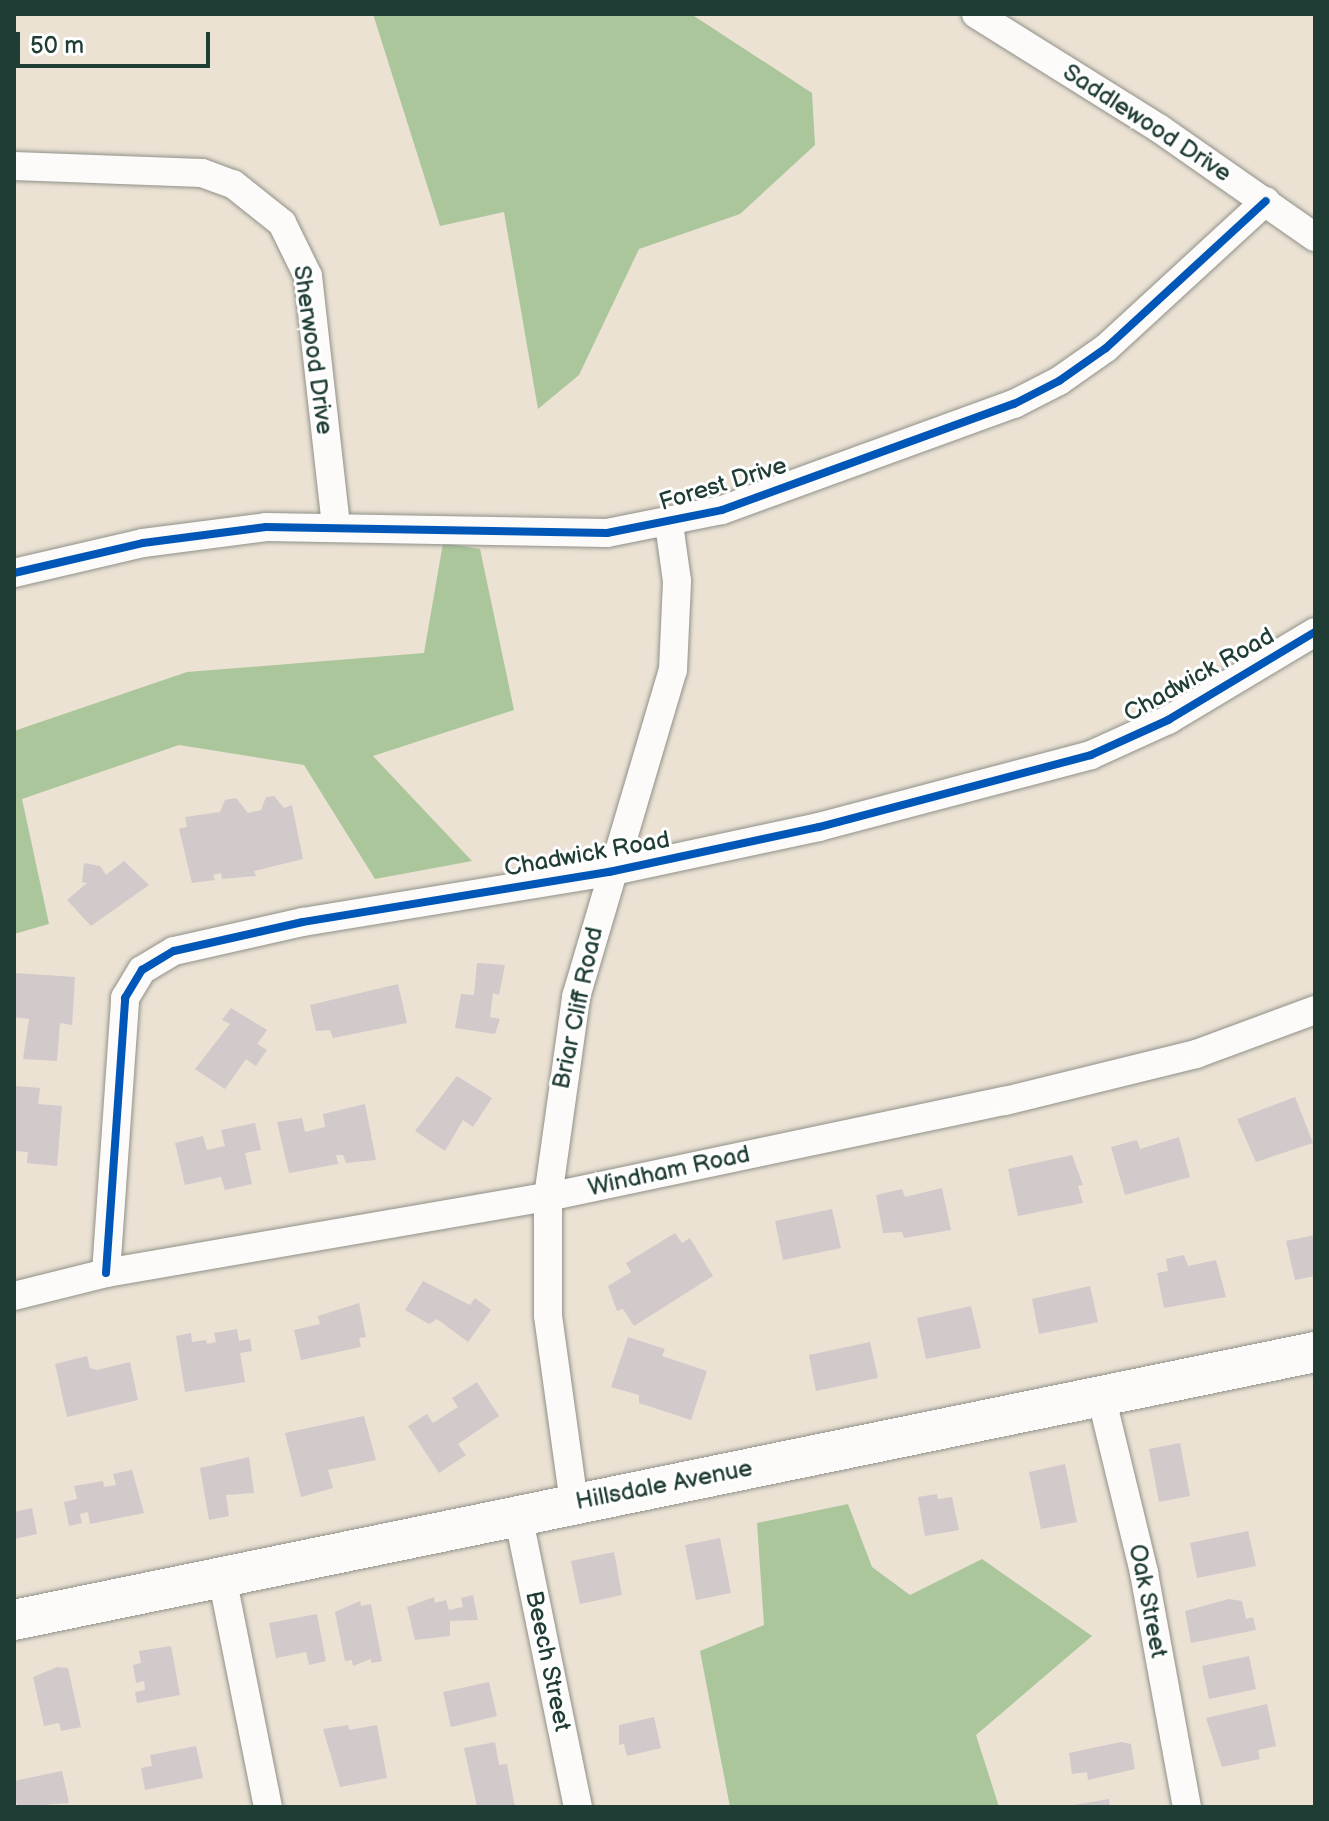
<!DOCTYPE html>
<style>
body{margin:0}
#map{position:relative;width:1329px;height:1821px;overflow:hidden;background:#ebe2d4;font-family:"Balsamiq Sans",sans-serif}
div>[style]{position:absolute}
[style*='--x']{left:calc(var(--x)*1px);top:calc(var(--y)*1px);width:calc(var(--w)*1px);rotate:calc(var(--a)*1deg)}
.forest>*{inset:0;background:#acc69b}
.building>*{inset:0;background:#d1c9ca}
.roads{filter:drop-shadow(0 0 2px #909189) drop-shadow(0 0 2px #909189)}
.street>*{height:28px;margin:-14px;padding:0 14px;transform-origin:14px;border-radius:14px;background:#fcfbf9}
.secondary>*{height:40px;margin:-20px;padding:0 20px;transform-origin:20px;border-radius:20px;background:#fcfbf9}
.cycleway>*{height:8px;margin:-4px;padding:0 4px;transform-origin:4px;border-radius:4px;background:#0057b8}
span{translate:-50% -50%;white-space:nowrap;text-align:center;line-height:1.15;-webkit-text-stroke:6px #fff;paint-order:stroke}
.street-label{font-size:24px;color:#1f3d34}
.frame{position:absolute;inset:0;border:16px solid #1f3d34;pointer-events:none}
.scale{position:absolute;left:16px;top:32px;width:194px;height:36px;box-sizing:border-box;border:4px solid #1f3d34;border-top:0;padding-left:10px;font-size:24px;line-height:28px;white-space:nowrap;color:#1f3d34;-webkit-text-stroke:6px #fff;paint-order:stroke}
</style>
<div id="map">
<div class="forest">
<i style="clip-path:polygon(373px 14px,691px 14px,812px 93px,815px 145px,740px 214px,639px 249px,579px 375px,538px 409px,504px 212px,440px 226px)"></i>
<i style="clip-path:polygon(443px 543px,480px 549px,514px 710px,373px 756px,472px 861px,375px 879px,304px 765px,179px 745px,22px 799px,49px 924px,14px 934px,14px 731px,187px 672px,424px 653px)"></i>
<i style="clip-path:polygon(848px 1504px,872px 1567px,910px 1595px,982px 1559px,1092px 1636px,976px 1735px,999px 1807px,730px 1807px,700px 1651px,764px 1625px,757px 1523px)"></i>
</div>
<div class="building">
<i style="clip-path:polygon(274px 796px,284px 808px,292px 805px,303px 859px,254px 871px,256px 876px,222px 879px,221px 873px,213px 875px,215px 880px,192px 883px,179px 829px,187px 827px,185px 817px,220px 812px,225px 800px,236px 798px,248px 813px,261px 810px,266px 797px)"></i>
<i style="clip-path:polygon(124px 861px,149px 885px,91px 926px,67px 900px,87px 883px,82px 882px,84px 863px,100px 866px,106px 875px)"></i>
<i style="clip-path:polygon(477px 963px,505px 965px,499px 995px,493px 993px,490px 1017px,500px 1019px,495px 1034px,455px 1028px,461px 994px,474px 995px)"></i>
<i style="clip-path:polygon(16px 973px,75px 977px,72px 1025px,60px 1023px,57px 1061px,23px 1059px,29px 1019px,14px 1017px)"></i>
<i style="clip-path:polygon(398px 984px,407px 1023px,333px 1038px,330px 1030px,316px 1031px,310px 1005px)"></i>
<i style="clip-path:polygon(231px 1008px,267px 1030px,257px 1044px,267px 1050px,256px 1066px,246px 1059px,225px 1089px,195px 1069px,230px 1024px,222px 1020px)"></i>
<i style="clip-path:polygon(457px 1076px,492px 1098px,473px 1127px,463px 1120px,445px 1151px,415px 1131px)"></i>
<i style="clip-path:polygon(16px 1086px,40px 1088px,38px 1104px,62px 1106px,57px 1166px,27px 1163px,28px 1152px,14px 1151px)"></i>
<i style="clip-path:polygon(1295px 1097px,1313px 1143px,1256px 1162px,1237px 1119px)"></i>
<i style="clip-path:polygon(365px 1104px,376px 1160px,346px 1163px,343px 1155px,336px 1155px,338px 1164px,289px 1173px,277px 1122px,302px 1118px,305px 1132px,325px 1127px,323px 1114px)"></i>
<i style="clip-path:polygon(255px 1123px,261px 1150px,245px 1153px,252px 1184px,225px 1190px,221px 1177px,185px 1185px,175px 1143px,203px 1136px,207px 1150px,225px 1146px,221px 1130px)"></i>
<i style="clip-path:polygon(1179px 1137px,1190px 1177px,1125px 1195px,1111px 1147px,1137px 1140px,1140px 1149px)"></i>
<i style="clip-path:polygon(1072px 1155px,1083px 1185px,1078px 1186px,1083px 1203px,1018px 1216px,1008px 1169px)"></i>
<i style="clip-path:polygon(942px 1188px,951px 1230px,904px 1238px,902px 1232px,883px 1233px,876px 1195px,902px 1189px,905px 1197px)"></i>
<i style="clip-path:polygon(832px 1209px,841px 1248px,783px 1260px,775px 1221px)"></i>
<i style="clip-path:polygon(675px 1233px,682px 1243px,690px 1238px,713px 1276px,634px 1326px,623px 1309px,617px 1311px,608px 1286px,631px 1272px,626px 1263px)"></i>
<i style="clip-path:polygon(1315px 1235px,1315px 1276px,1295px 1280px,1286px 1241px)"></i>
<i style="clip-path:polygon(1184px 1255px,1188px 1266px,1216px 1260px,1226px 1297px,1164px 1308px,1157px 1273px,1168px 1271px,1166px 1259px)"></i>
<i style="clip-path:polygon(423px 1281px,470px 1305px,475px 1298px,491px 1310px,468px 1342px,437px 1319px,429px 1324px,405px 1310px)"></i>
<i style="clip-path:polygon(1090px 1286px,1098px 1322px,1039px 1334px,1032px 1299px)"></i>
<i style="clip-path:polygon(359px 1303px,366px 1337px,359px 1338px,361px 1347px,301px 1360px,294px 1330px,320px 1324px,318px 1316px)"></i>
<i style="clip-path:polygon(971px 1306px,981px 1348px,926px 1359px,917px 1318px)"></i>
<i style="clip-path:polygon(237px 1329px,239px 1341px,250px 1339px,252px 1351px,240px 1353px,245px 1382px,185px 1392px,176px 1336px,191px 1333px,192px 1342px,206px 1340px,207px 1344px,216px 1342px,214px 1333px)"></i>
<i style="clip-path:polygon(628px 1337px,665px 1349px,662px 1356px,707px 1371px,691px 1420px,639px 1403px,639px 1395px,611px 1387px)"></i>
<i style="clip-path:polygon(870px 1342px,878px 1378px,816px 1391px,809px 1355px)"></i>
<i style="clip-path:polygon(87px 1356px,90px 1368px,97px 1370px,130px 1362px,138px 1400px,67px 1417px,55px 1364px)"></i>
<i style="clip-path:polygon(477px 1382px,499px 1416px,458px 1444px,466px 1455px,439px 1473px,408px 1426px,427px 1414px,433px 1423px,458px 1407px,452px 1398px)"></i>
<i style="clip-path:polygon(364px 1416px,376px 1460px,328px 1470px,333px 1488px,301px 1497px,285px 1433px)"></i>
<i style="clip-path:polygon(1180px 1443px,1190px 1496px,1159px 1502px,1149px 1449px)"></i>
<i style="clip-path:polygon(249px 1457px,254px 1493px,226px 1495px,229px 1516px,209px 1520px,200px 1468px)"></i>
<i style="clip-path:polygon(1065px 1464px,1077px 1522px,1041px 1529px,1029px 1472px)"></i>
<i style="clip-path:polygon(132px 1470px,144px 1513px,90px 1524px,88px 1512px,80px 1514px,82px 1523px,69px 1526px,64px 1502px,77px 1499px,74px 1486px,103px 1481px,104px 1487px,116px 1485px,113px 1474px)"></i>
<i style="clip-path:polygon(937px 1494px,938px 1499px,952px 1497px,959px 1530px,925px 1536px,918px 1497px)"></i>
<i style="clip-path:polygon(32px 1508px,37px 1534px,14px 1539px,14px 1512px)"></i>
<i style="clip-path:polygon(1248px 1531px,1256px 1566px,1197px 1578px,1190px 1543px)"></i>
<i style="clip-path:polygon(720px 1538px,731px 1593px,696px 1600px,685px 1545px)"></i>
<i style="clip-path:polygon(614px 1552px,622px 1595px,580px 1604px,571px 1561px)"></i>
<i style="clip-path:polygon(473px 1595px,478px 1620px,450px 1621px,450px 1636px,415px 1640px,407px 1607px,434px 1597px,435px 1603px,446px 1600px,449px 1610px,463px 1607px,461px 1598px)"></i>
<i style="clip-path:polygon(1229px 1599px,1242px 1601px,1246px 1619px,1253px 1617px,1256px 1630px,1191px 1643px,1185px 1611px)"></i>
<i style="clip-path:polygon(360px 1601px,361px 1606px,371px 1604px,382px 1661px,371px 1663px,371px 1659px,353px 1666px,352px 1660px,345px 1661px,335px 1612px)"></i>
<i style="clip-path:polygon(317px 1614px,326px 1661px,309px 1665px,306px 1652px,276px 1658px,269px 1623px)"></i>
<i style="clip-path:polygon(171px 1646px,180px 1695px,137px 1703px,135px 1692px,145px 1690px,144px 1681px,136px 1683px,133px 1665px,141px 1663px,139px 1651px)"></i>
<i style="clip-path:polygon(1249px 1656px,1256px 1689px,1209px 1699px,1202px 1666px)"></i>
<i style="clip-path:polygon(57px 1667px,68px 1668px,81px 1727px,61px 1731px,59px 1723px,44px 1726px,33px 1677px)"></i>
<i style="clip-path:polygon(489px 1682px,497px 1716px,451px 1727px,443px 1692px)"></i>
<i style="clip-path:polygon(1267px 1704px,1276px 1746px,1258px 1750px,1260px 1759px,1222px 1767px,1206px 1718px)"></i>
<i style="clip-path:polygon(654px 1717px,661px 1748px,627px 1756px,624px 1744px,619px 1745px,619px 1725px)"></i>
<i style="clip-path:polygon(348px 1725px,349px 1730px,377px 1725px,387px 1778px,340px 1787px,323px 1729px)"></i>
<i style="clip-path:polygon(495px 1742px,499px 1765px,507px 1764px,515px 1807px,477px 1807px,464px 1748px)"></i>
<i style="clip-path:polygon(1121px 1742px,1131px 1744px,1135px 1769px,1088px 1780px,1087px 1772px,1072px 1774px,1069px 1753px)"></i>
<i style="clip-path:polygon(196px 1746px,203px 1778px,145px 1790px,141px 1768px,152px 1766px,150px 1755px)"></i>
<i style="clip-path:polygon(62px 1771px,69px 1803px,17px 1807px,14px 1781px)"></i>
<i style="clip-path:polygon(1109px 1799px,1110px 1807px,1074px 1807px,1074px 1805px)"></i>
</div>
<div class="roads">
<div class="street">
<i style="--x:976;--y:14;--w:217;--a:32"></i>
<i style="--x:1160;--y:129;--w:189;--a:34.9"></i>
<i style="--x:14;--y:166;--w:188;--a:2.1"></i>
<i style="--x:202;--y:173;--w:33;--a:20"></i>
<i style="--x:233;--y:184;--w:63;--a:38.5"></i>
<i style="--x:282;--y:223;--w:59;--a:63.9"></i>
<i style="--x:308;--y:276;--w:252;--a:83.6"></i>
<i style="--x:14;--y:573;--w:132;--a:-13.1"></i>
<i style="--x:143;--y:543;--w:124;--a:-7.4"></i>
<i style="--x:266;--y:527;--w:341;--a:1"></i>
<i style="--x:607;--y:533;--w:117;--a:-11.3"></i>
<i style="--x:722;--y:510;--w:311;--a:-20"></i>
<i style="--x:1014;--y:404;--w:51;--a:-27.1"></i>
<i style="--x:1059;--y:381;--w:57;--a:-35.1"></i>
<i style="--x:1106;--y:348;--w:217;--a:-42.6"></i>
<i style="--x:106;--y:1273;--w:276;--a:-86"></i>
<i style="--x:125;--y:998;--w:33;--a:-59"></i>
<i style="--x:142;--y:970;--w:37;--a:-31"></i>
<i style="--x:174;--y:951;--w:132;--a:-12.7"></i>
<i style="--x:303;--y:922;--w:310;--a:-9.3"></i>
<i style="--x:609;--y:872;--w:215;--a:-12.1"></i>
<i style="--x:819;--y:827;--w:281;--a:-14.8"></i>
<i style="--x:1091;--y:755;--w:85;--a:-24.4"></i>
<i style="--x:1168;--y:720;--w:171;--a:-30.9"></i>
<i style="--x:14;--y:1296;--w:95;--a:-14"></i>
<i style="--x:106;--y:1273;--w:448;--a:-9.8"></i>
<i style="--x:548;--y:1197;--w:467;--a:-11.9"></i>
<i style="--x:1005;--y:1101;--w:197;--a:-13.8"></i>
<i style="--x:1196;--y:1054;--w:127;--a:-20.3"></i>
<i style="--x:1101;--y:1396;--w:182;--a:76.3"></i>
<i style="--x:1144;--y:1573;--w:238;--a:79.6"></i>
<i style="--x:574;--y:1503;--w:190;--a:-97.9"></i>
<i style="--x:548;--y:1315;--w:118;--a:-90"></i>
<i style="--x:548;--y:1197;--w:202;--a:-82"></i>
<i style="--x:576;--y:997;--w:341;--a:-73.5"></i>
<i style="--x:673;--y:670;--w:89;--a:-87.4"></i>
<i style="--x:677;--y:581;--w:58;--a:-98"></i>
<i style="--x:518;--y:1515;--w:298;--a:78.4"></i>
<i style="--x:222;--y:1577;--w:235;--a:78.7"></i>
</div>
<div class="secondary">
<i style="--x:14;--y:1620;--w:1328;--a:-11.64"></i>
</div>
</div>
<div class="cycleway">
<i style="--x:14;--y:573;--w:132;--a:-13.1"></i>
<i style="--x:143;--y:543;--w:124;--a:-7.4"></i>
<i style="--x:266;--y:527;--w:341;--a:1"></i>
<i style="--x:607;--y:533;--w:117;--a:-11.3"></i>
<i style="--x:722;--y:510;--w:311;--a:-20"></i>
<i style="--x:1014;--y:404;--w:51;--a:-27.1"></i>
<i style="--x:1059;--y:381;--w:57;--a:-35.1"></i>
<i style="--x:1106;--y:348;--w:217;--a:-42.6"></i>
<i style="--x:106;--y:1273;--w:276;--a:-86"></i>
<i style="--x:125;--y:998;--w:33;--a:-59"></i>
<i style="--x:142;--y:970;--w:37;--a:-31"></i>
<i style="--x:174;--y:951;--w:132;--a:-12.7"></i>
<i style="--x:303;--y:922;--w:310;--a:-9.3"></i>
<i style="--x:609;--y:872;--w:215;--a:-12.1"></i>
<i style="--x:819;--y:827;--w:281;--a:-14.8"></i>
<i style="--x:1091;--y:755;--w:85;--a:-24.4"></i>
<i style="--x:1168;--y:720;--w:171;--a:-30.9"></i>
</div>
<div class="street-label">
<span style="left:1147px;top:123px;rotate:33deg">Saddlewood Drive</span>
<span style="left:313px;top:350px;rotate:82deg">Sherwood Drive</span>
<span style="left:723px;top:484px;rotate:-17deg">Forest Drive</span>
<span style="left:1199px;top:675px;rotate:-29deg">Chadwick Road</span>
<span style="left:587px;top:854px;rotate:-10deg">Chadwick Road</span>
<span style="left:578px;top:1008px;rotate:-78deg">Briar Cliff Road</span>
<span style="left:669px;top:1171px;rotate:-12deg">Windham Road</span>
<span style="left:664px;top:1485px;rotate:-11deg">Hillsdale Avenue</span>
<span style="left:1148px;top:1601px;rotate:79deg">Oak Street</span>
<span style="left:548px;top:1661px;rotate:78deg">Beech Street</span>
</div>
<div class="frame"></div>
<div class="scale">50 m</div>
</div>
